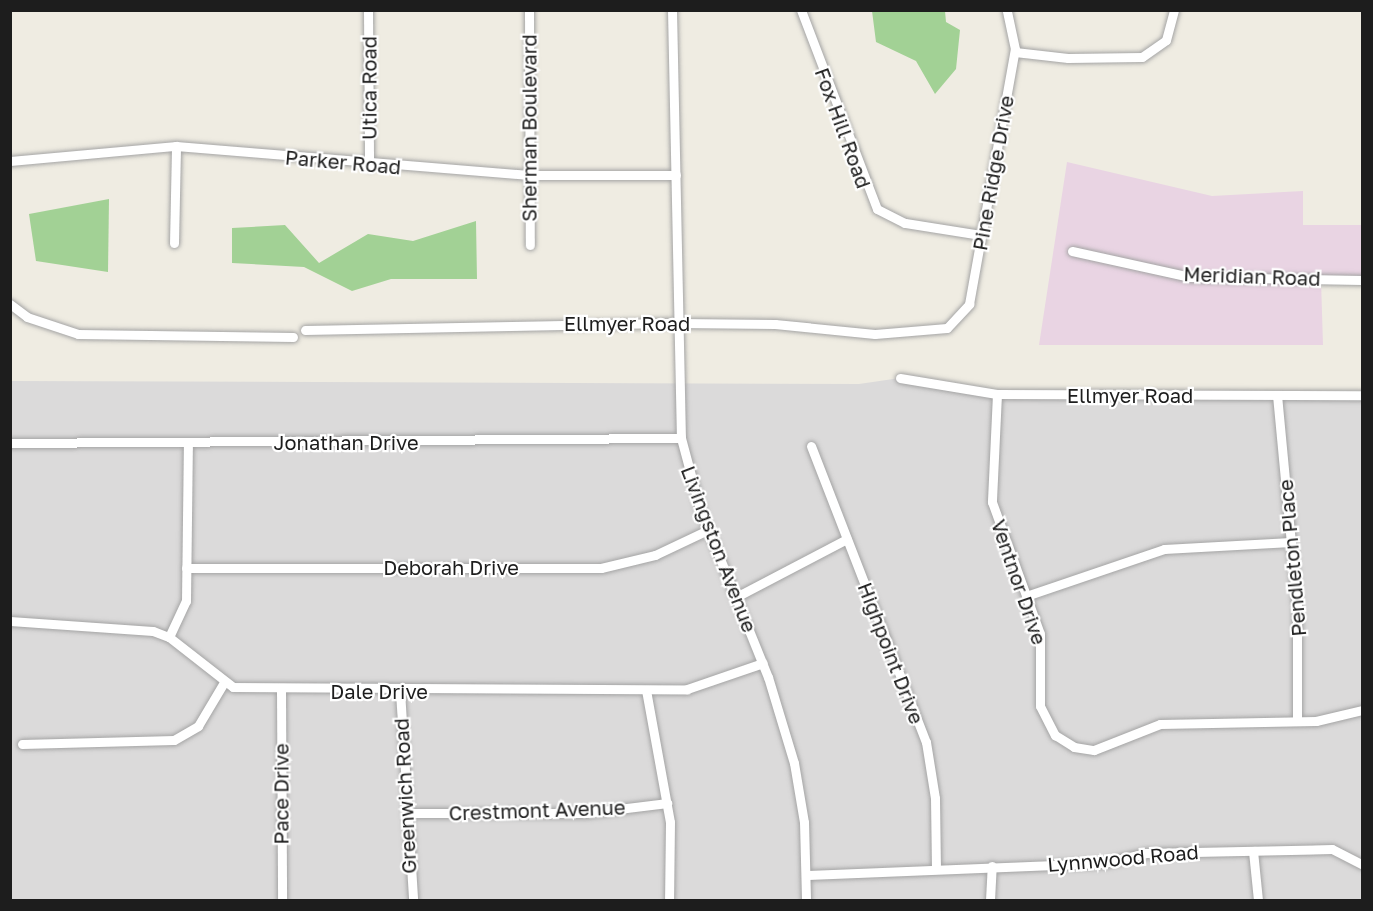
<!DOCTYPE html>
<style>
body{margin:0}
#map{position:relative;width:1373px;height:911px;overflow:hidden;background:#efece2;font-family:"Golos Text",sans-serif}
div>[style]{position:absolute}
[style*='--x']{left:calc(var(--x)*1px);top:calc(var(--y)*1px);width:calc(var(--w)*1px);rotate:calc(var(--a)*1deg)}
.residential>*{inset:0;background:#dbdada}
.industrial>*{inset:0;background:#e9d4e3}
.forest>*{inset:0;background:#a2d195}
.roads{filter:drop-shadow(0 0 2px #a4a4a4) drop-shadow(0 0 2px #a4a4a4)}
.minor>*{height:9px;margin:-4.5px;padding:0 4.5px;transform-origin:4.5px;border-radius:4.5px;background:#fff}
span{translate:-50% -50%;white-space:nowrap;text-align:center;line-height:1.15;-webkit-text-stroke:4.5px #fff;paint-order:stroke}
.street-label{font-size:20px;color:#1d1d1d}
.frame{position:absolute;inset:0;border:12px solid #1d1d1d;pointer-events:none}
</style>
<div id="map">
<div class="residential">
<i style="clip-path:polygon(900px 378px,974px 392px,1362px 395px,1362px 900px,11px 900px,11px 381px,859px 384px)"></i>
</div>
<div class="industrial">
<i style="clip-path:polygon(1067px 162px,1212px 196px,1303px 191px,1303px 225px,1362px 225px,1362px 280px,1321px 280px,1323px 345px,1039px 345px)"></i>
</div>
<div class="forest">
<i style="clip-path:polygon(872px 11px,945px 11px,946px 22px,960px 30px,956px 69px,935px 94px,916px 61px,876px 42px)"></i>
<i style="clip-path:polygon(109px 199px,108px 272px,36px 261px,29px 214px)"></i>
<i style="clip-path:polygon(476px 221px,477px 279px,391px 279px,352px 291px,304px 267px,232px 263px,232px 228px,285px 225px,319px 263px,368px 234px,413px 241px)"></i>
</div>
<div class="roads">
<div class="minor">
<i style="--x:368;--y:10;--w:156;--a:89.6"></i>
<i style="--x:529;--y:10;--w:235;--a:89.8"></i>
<i style="--x:672;--y:10;--w:428;--a:88.8"></i>
<i style="--x:681;--y:438;--w:73;--a:75"></i>
<i style="--x:700;--y:509;--w:181;--a:68"></i>
<i style="--x:768;--y:677;--w:90;--a:73.2"></i>
<i style="--x:794;--y:763;--w:60;--a:80.4"></i>
<i style="--x:804;--y:822;--w:78;--a:88.5"></i>
<i style="--x:801;--y:10;--w:213;--a:69.1"></i>
<i style="--x:877;--y:209;--w:31;--a:27"></i>
<i style="--x:905;--y:223;--w:77;--a:9"></i>
<i style="--x:1015;--y:52;--w:53;--a:6.5"></i>
<i style="--x:1068;--y:58;--w:74;--a:-0.8"></i>
<i style="--x:1142;--y:57;--w:29;--a:-35"></i>
<i style="--x:1166;--y:40;--w:31;--a:-75"></i>
<i style="--x:10;--y:161;--w:167;--a:-5.2"></i>
<i style="--x:176;--y:146;--w:354;--a:4.7"></i>
<i style="--x:529;--y:175;--w:147;--a:0"></i>
<i style="--x:174;--y:243;--w:97;--a:-88.8"></i>
<i style="--x:1072;--y:251;--w:121;--a:12.4"></i>
<i style="--x:1190;--y:277;--w:172;--a:1"></i>
<i style="--x:10;--y:304;--w:21;--a:37"></i>
<i style="--x:27;--y:317;--w:54;--a:18.4"></i>
<i style="--x:78;--y:334;--w:215;--a:0.8"></i>
<i style="--x:305;--y:330;--w:374;--a:-1.1"></i>
<i style="--x:679;--y:323;--w:96;--a:0.6"></i>
<i style="--x:775;--y:324;--w:100;--a:5.7"></i>
<i style="--x:875;--y:334;--w:72;--a:-4.8"></i>
<i style="--x:947;--y:328;--w:33;--a:-47"></i>
<i style="--x:969;--y:304;--w:259;--a:-79.8"></i>
<i style="--x:1015;--y:49;--w:40;--a:-102"></i>
<i style="--x:900;--y:378;--w:98;--a:9.4"></i>
<i style="--x:997;--y:394;--w:365;--a:0.2"></i>
<i style="--x:997;--y:394;--w:108;--a:92.7"></i>
<i style="--x:992;--y:502;--w:140;--a:70"></i>
<i style="--x:1040;--y:634;--w:72;--a:90"></i>
<i style="--x:1040;--y:706;--w:33;--a:63"></i>
<i style="--x:1055;--y:735;--w:22;--a:32"></i>
<i style="--x:1074;--y:747;--w:20;--a:9"></i>
<i style="--x:1094;--y:750;--w:71;--a:-21.5"></i>
<i style="--x:1160;--y:724;--w:156;--a:-1.1"></i>
<i style="--x:1316;--y:721;--w:47;--a:-13.4"></i>
<i style="--x:1277;--y:395;--w:211;--a:84.6"></i>
<i style="--x:1297;--y:605;--w:116;--a:90"></i>
<i style="--x:10;--y:443;--w:671;--a:-0.43"></i>
<i style="--x:811;--y:446;--w:318;--a:68.8"></i>
<i style="--x:926;--y:742;--w:57;--a:80.9"></i>
<i style="--x:935;--y:798;--w:70;--a:89.2"></i>
<i style="--x:186;--y:568;--w:415;--a:0"></i>
<i style="--x:601;--y:568;--w:56;--a:-13.5"></i>
<i style="--x:655;--y:555;--w:59;--a:-25.3"></i>
<i style="--x:1026;--y:596;--w:146;--a:-18.8"></i>
<i style="--x:1164;--y:549;--w:127;--a:-3.2"></i>
<i style="--x:736;--y:597;--w:125;--a:-27.6"></i>
<i style="--x:10;--y:621;--w:143;--a:4"></i>
<i style="--x:153;--y:631;--w:17;--a:21"></i>
<i style="--x:169;--y:637;--w:81;--a:38"></i>
<i style="--x:233;--y:687;--w:454;--a:0.3"></i>
<i style="--x:687;--y:689;--w:80;--a:-18.9"></i>
<i style="--x:169;--y:637;--w:40;--a:-65"></i>
<i style="--x:186;--y:601;--w:159;--a:-89.3"></i>
<i style="--x:281;--y:689;--w:211;--a:89.7"></i>
<i style="--x:646;--y:690;--w:134;--a:79.7"></i>
<i style="--x:670;--y:822;--w:78;--a:90.7"></i>
<i style="--x:400;--y:691;--w:209;--a:86.4"></i>
<i style="--x:22;--y:744;--w:152;--a:-1.5"></i>
<i style="--x:174;--y:740;--w:28;--a:-30"></i>
<i style="--x:198;--y:726;--w:49;--a:-59.2"></i>
<i style="--x:407;--y:813;--w:179;--a:0"></i>
<i style="--x:586;--y:813;--w:82;--a:-7"></i>
<i style="--x:1253;--y:851;--w:49;--a:84.2"></i>
<i style="--x:808;--y:875;--w:296;--a:-2.3"></i>
<i style="--x:1104;--y:863;--w:43;--a:-13.4"></i>
<i style="--x:1146;--y:853;--w:186;--a:-1.2"></i>
<i style="--x:1332;--y:849;--w:34;--a:27"></i>
<i style="--x:990;--y:900;--w:34;--a:-87"></i>
</div>
</div>
<div class="street-label">
<span style="left:369px;top:88px;rotate:-90deg">Utica Road</span>
<span style="left:529px;top:128px;rotate:-90deg">Sherman Boulevard</span>
<span style="left:843px;top:128px;rotate:70deg">Fox Hill Road</span>
<span style="left:343px;top:162px;rotate:5deg">Parker Road</span>
<span style="left:993px;top:173px;rotate:-80deg">Pine Ridge Drive</span>
<span style="left:1252px;top:276px;rotate:2deg">Meridian Road</span>
<span style="left:627px;top:323px">Ellmyer Road</span>
<span style="left:1130px;top:395px">Ellmyer Road</span>
<span style="left:346px;top:442px">Jonathan Drive</span>
<span style="left:719px;top:549px;rotate:69deg">Livingston Avenue</span>
<span style="left:1292px;top:558px;rotate:-95deg">Pendleton Place</span>
<span style="left:451px;top:567px">Deborah Drive</span>
<span style="left:1019px;top:582px;rotate:71deg">Ventnor Drive</span>
<span style="left:891px;top:653px;rotate:69deg">Highpoint Drive</span>
<span style="left:379px;top:691px">Dale Drive</span>
<span style="left:281px;top:794px;rotate:-90deg">Pace Drive</span>
<span style="left:405px;top:796px;rotate:-93deg">Greenwich Road</span>
<span style="left:537px;top:810px;rotate:-2deg">Crestmont Avenue</span>
<span style="left:1123px;top:858px;rotate:-5deg">Lynnwood Road</span>
</div>
<div class="frame"></div>
</div>
